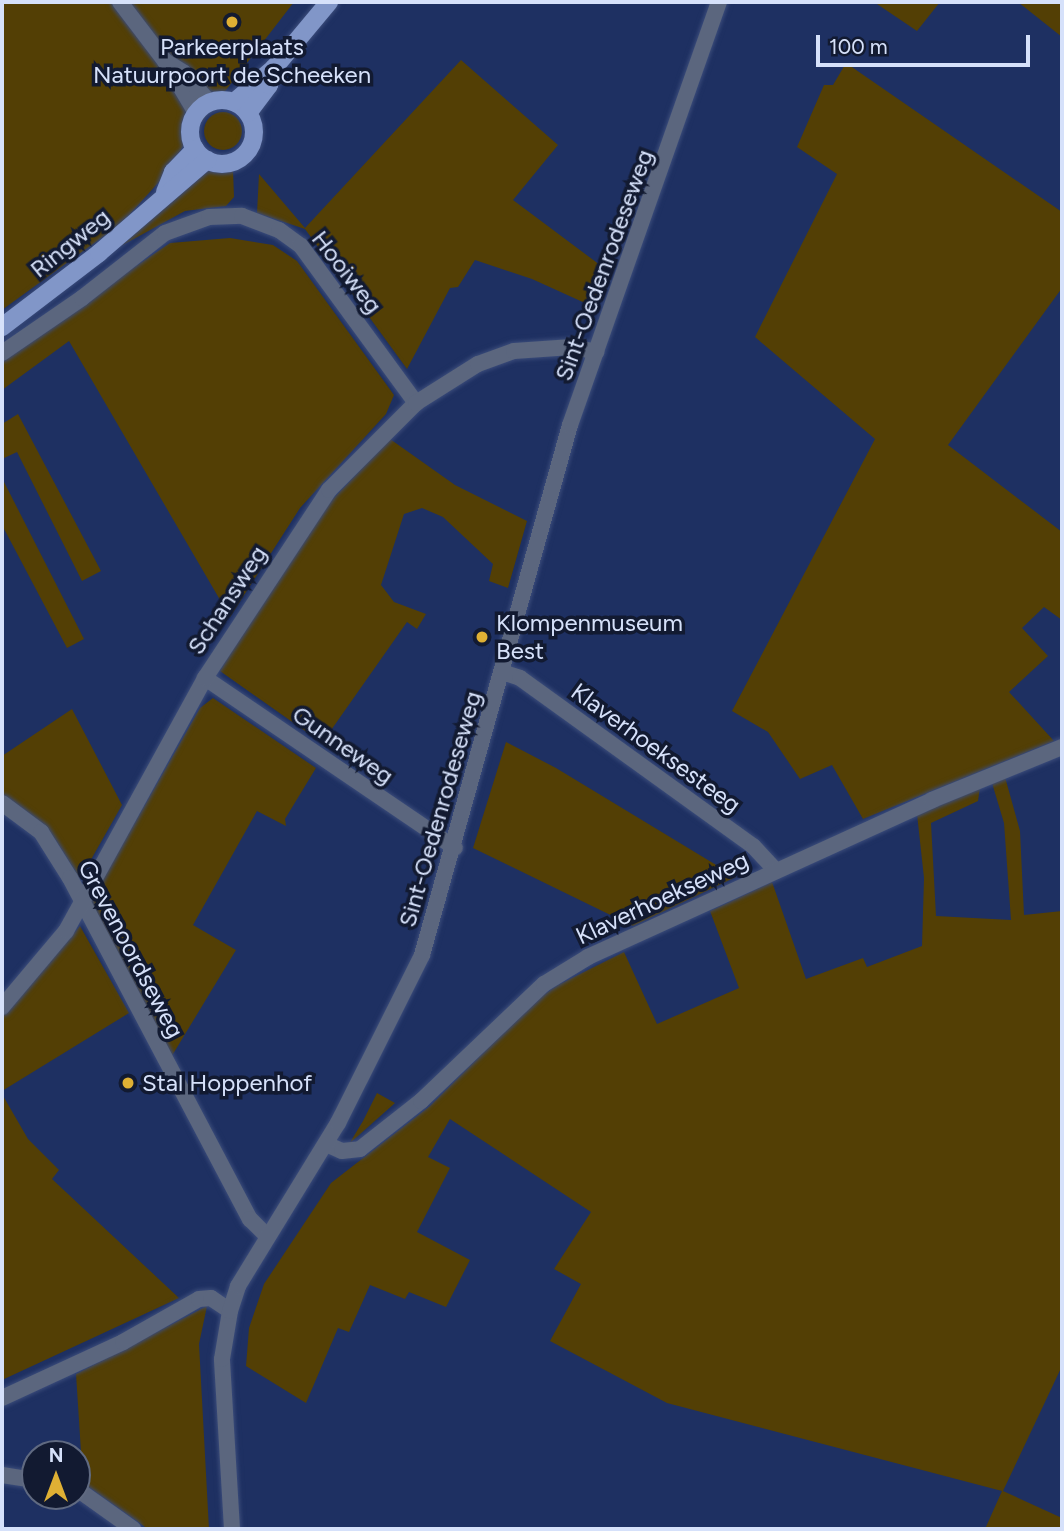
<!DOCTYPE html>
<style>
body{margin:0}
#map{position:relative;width:1064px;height:1531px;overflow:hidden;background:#1e3062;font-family:Figtree,sans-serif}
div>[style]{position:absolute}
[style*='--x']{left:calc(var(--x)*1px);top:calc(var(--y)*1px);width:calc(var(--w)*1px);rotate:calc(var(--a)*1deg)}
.green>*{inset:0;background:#533f05}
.round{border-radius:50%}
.roads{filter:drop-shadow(0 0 2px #3b4c7a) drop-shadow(0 0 2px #3b4c7a)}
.minor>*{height:16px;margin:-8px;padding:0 8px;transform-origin:8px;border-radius:8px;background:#5b667e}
.major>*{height:18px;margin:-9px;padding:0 9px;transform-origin:9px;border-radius:9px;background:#8196c8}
.major>.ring{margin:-9px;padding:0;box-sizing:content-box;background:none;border:18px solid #8196c8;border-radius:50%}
.dots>*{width:19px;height:19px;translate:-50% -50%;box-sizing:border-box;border:4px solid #121a31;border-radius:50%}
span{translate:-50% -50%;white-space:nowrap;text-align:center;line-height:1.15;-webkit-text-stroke:7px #121a31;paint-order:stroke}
.poi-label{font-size:24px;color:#d6e1fa}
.left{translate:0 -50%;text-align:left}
.street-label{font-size:24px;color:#d6e1fa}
.frame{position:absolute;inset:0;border:4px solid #d6e1fa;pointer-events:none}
.north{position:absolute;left:21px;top:1440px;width:70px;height:70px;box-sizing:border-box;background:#121a31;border:2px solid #606a81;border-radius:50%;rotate:0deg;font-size:19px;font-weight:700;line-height:28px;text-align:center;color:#d6e1fa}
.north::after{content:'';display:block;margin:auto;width:24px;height:32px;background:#dfb034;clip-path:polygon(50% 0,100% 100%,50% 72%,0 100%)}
.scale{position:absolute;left:816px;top:35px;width:214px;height:32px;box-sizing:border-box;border:4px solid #d6e1fa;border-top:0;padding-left:9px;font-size:21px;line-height:24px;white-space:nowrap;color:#d6e1fa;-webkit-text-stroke:5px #121a31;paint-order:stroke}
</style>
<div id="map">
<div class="green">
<i style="clip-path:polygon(2px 2px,294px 2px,185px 143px,167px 173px,122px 223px,2px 310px)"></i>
<i style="clip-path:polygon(874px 2px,940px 2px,917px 31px)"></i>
<i style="clip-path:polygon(1018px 2px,1062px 2px,1062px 37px)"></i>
<i style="clip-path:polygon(461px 60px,558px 145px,513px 200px,608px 271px,596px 308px,532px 279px,475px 260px,458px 287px,450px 288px,407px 369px,305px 229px,257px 213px,259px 174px,305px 228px)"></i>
<i style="clip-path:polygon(846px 63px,1062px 212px,1062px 288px,948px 445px,1062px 532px,1062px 620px,1044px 607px,1022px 628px,1048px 656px,1009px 692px,1054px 741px,863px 819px,832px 765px,800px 779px,768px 732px,732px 711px,875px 439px,755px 337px,837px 174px,797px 147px,824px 85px,833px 85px)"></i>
<i class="round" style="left:204px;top:112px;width:38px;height:38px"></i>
<i style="clip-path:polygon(210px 170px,233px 170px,234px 197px,226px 206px,185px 211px,121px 246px,200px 173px)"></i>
<i style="clip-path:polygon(230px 238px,273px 245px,297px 261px,394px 395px,386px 414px,300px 508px,230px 617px,69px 341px,2px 390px,2px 357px,170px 243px)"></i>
<i style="clip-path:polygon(18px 414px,101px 571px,82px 581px,17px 452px,2px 459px,2px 424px)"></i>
<i style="clip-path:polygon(390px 439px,455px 485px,527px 521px,508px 588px,489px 581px,493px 564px,443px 517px,422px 508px,404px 514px,381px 585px,394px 602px,426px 614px,417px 629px,407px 622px,322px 743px,220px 671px,258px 604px,329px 503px)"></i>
<i style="clip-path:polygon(2px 478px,84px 639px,67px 648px,2px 525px)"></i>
<i style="clip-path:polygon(213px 698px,316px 768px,285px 819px,286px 826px,257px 811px,193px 925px,236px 950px,170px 1059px,89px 903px,200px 708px)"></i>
<i style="clip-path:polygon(72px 709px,122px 805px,80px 879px,55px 839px,2px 795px,2px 756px)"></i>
<i style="clip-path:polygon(506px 742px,556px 768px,736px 877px,633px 926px,473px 848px)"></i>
<i style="clip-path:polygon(1005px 777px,1020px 831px,1024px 915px,1062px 911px,1062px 1366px,1003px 1491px,1062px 1518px,1062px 1529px,985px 1529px,1002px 1491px,667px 1403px,550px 1341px,581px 1284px,554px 1269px,591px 1212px,450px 1119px,428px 1157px,450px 1168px,417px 1232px,470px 1260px,446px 1307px,409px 1292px,405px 1299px,370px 1285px,349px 1332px,338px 1328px,306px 1403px,246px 1366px,249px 1328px,264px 1284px,331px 1183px,430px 1106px,536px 1000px,558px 985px,624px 952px,657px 1024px,739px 988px,710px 911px,772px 882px,806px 979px,863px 958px,867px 967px,922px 946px,924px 878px,917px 814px,980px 787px,978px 801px,931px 823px,936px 916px,1011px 920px,1004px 823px,992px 783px)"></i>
<i style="clip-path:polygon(80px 926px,129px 1013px,2px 1091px,2px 1017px)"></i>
<i style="clip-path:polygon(377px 1093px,395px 1103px,349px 1144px,363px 1121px)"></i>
<i style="clip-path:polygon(2px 1094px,28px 1139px,59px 1170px,52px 1179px,179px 1298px,2px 1380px)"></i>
<i style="clip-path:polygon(207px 1306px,199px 1344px,209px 1529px,148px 1529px,83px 1483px,76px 1374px)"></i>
</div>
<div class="roads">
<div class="minor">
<i style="--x:120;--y:2;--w:74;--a:52.7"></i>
<i style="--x:165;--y:61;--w:61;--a:59.2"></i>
<i style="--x:165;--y:61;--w:22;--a:32"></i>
<i style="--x:184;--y:73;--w:38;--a:49"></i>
<i style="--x:2;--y:353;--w:97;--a:-34.5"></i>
<i style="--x:82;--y:298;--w:105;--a:-38.1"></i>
<i style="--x:165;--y:233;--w:47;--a:-20"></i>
<i style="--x:209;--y:217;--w:33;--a:-2"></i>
<i style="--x:242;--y:216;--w:40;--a:21"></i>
<i style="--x:279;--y:230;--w:27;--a:36"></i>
<i style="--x:301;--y:246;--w:195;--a:53.8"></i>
<i style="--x:502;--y:672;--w:19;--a:18"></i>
<i style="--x:520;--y:678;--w:287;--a:35.8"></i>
<i style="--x:753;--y:846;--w:34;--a:47"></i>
<i style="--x:205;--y:678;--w:302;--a:34.2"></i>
<i style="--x:2;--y:803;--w:49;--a:36.6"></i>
<i style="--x:41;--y:832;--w:54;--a:57.8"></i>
<i style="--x:70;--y:878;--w:386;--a:62.2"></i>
<i style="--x:250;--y:1219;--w:25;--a:45"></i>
<i style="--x:2;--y:1007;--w:99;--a:-49.9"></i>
<i style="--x:66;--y:931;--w:289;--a:-61.2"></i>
<i style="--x:205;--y:678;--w:225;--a:-56.6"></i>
<i style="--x:329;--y:490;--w:123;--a:-45"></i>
<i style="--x:416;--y:403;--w:73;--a:-32.2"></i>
<i style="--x:478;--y:364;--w:38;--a:-20"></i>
<i style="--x:514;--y:351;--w:58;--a:-3.9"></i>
<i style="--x:572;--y:347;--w:25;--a:11"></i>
<i style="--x:326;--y:1144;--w:17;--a:24"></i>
<i style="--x:342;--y:1151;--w:18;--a:-6"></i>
<i style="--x:360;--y:1149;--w:78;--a:-38.2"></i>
<i style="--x:421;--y:1101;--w:170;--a:-43.6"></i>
<i style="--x:544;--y:984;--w:52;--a:-31.5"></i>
<i style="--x:588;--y:957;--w:378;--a:-24.5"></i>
<i style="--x:932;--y:800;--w:140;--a:-22.2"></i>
<i style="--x:2;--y:1398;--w:133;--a:-24.8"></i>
<i style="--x:123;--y:1342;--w:87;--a:-29.5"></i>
<i style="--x:199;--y:1299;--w:12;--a:-5"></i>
<i style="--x:211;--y:1298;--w:23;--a:34"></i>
<i style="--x:2;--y:1475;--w:33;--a:9"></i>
<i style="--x:77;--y:1489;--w:69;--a:35.5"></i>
<i style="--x:232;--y:1529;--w:170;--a:-93.4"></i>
<i style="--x:222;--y:1359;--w:49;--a:-80.5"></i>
<i style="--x:230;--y:1311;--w:26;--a:-72"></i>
<i style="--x:238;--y:1286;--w:191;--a:-58.5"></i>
<i style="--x:338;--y:1123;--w:188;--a:-63.4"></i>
<i style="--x:422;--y:955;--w:550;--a:-74.4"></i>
<i style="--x:570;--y:425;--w:448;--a:-70.6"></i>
</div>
<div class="major">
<i class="ring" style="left:190px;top:100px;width:46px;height:46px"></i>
<i style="--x:234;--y:102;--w:52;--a:-40.4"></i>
<i style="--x:274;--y:68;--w:86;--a:-50.2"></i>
<i style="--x:248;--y:113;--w:35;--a:-53"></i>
<i style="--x:269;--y:85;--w:18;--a:-74"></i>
<i style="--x:165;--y:192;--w:22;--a:-68"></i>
<i style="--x:173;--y:172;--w:32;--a:-46"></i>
<i style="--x:2;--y:327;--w:122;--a:-37.3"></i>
<i style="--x:99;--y:253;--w:143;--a:-40.7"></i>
</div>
</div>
<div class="dots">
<i style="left:232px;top:22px;background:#dfb034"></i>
<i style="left:482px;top:637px;background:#dfb034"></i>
<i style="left:128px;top:1083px;background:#dfb034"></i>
</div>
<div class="poi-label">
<span style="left:232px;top:61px">Parkeerplaats<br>Natuurpoort de Scheeken</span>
<span class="left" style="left:496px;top:637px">Klompenmuseum<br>Best</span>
<span class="left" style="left:142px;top:1083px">Stal Hoppenhof</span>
</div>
<div class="street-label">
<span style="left:70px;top:243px;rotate:-39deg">Ringweg</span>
<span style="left:604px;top:265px;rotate:-70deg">Sint-Oedenrodeseweg</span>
<span style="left:347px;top:272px;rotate:52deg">Hooiweg</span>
<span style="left:227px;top:600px;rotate:-57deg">Schansweg</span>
<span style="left:343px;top:745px;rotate:35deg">Gunneweg</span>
<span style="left:656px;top:748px;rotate:36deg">Klaverhoeksesteeg</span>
<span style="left:440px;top:809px;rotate:-74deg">Sint-Oedenrodeseweg</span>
<span style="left:662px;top:898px;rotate:-25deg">Klaverhoekseweg</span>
<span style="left:131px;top:949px;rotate:62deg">Grevenoordseweg</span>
</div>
<div class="frame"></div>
<div class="north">N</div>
<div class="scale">100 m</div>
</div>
